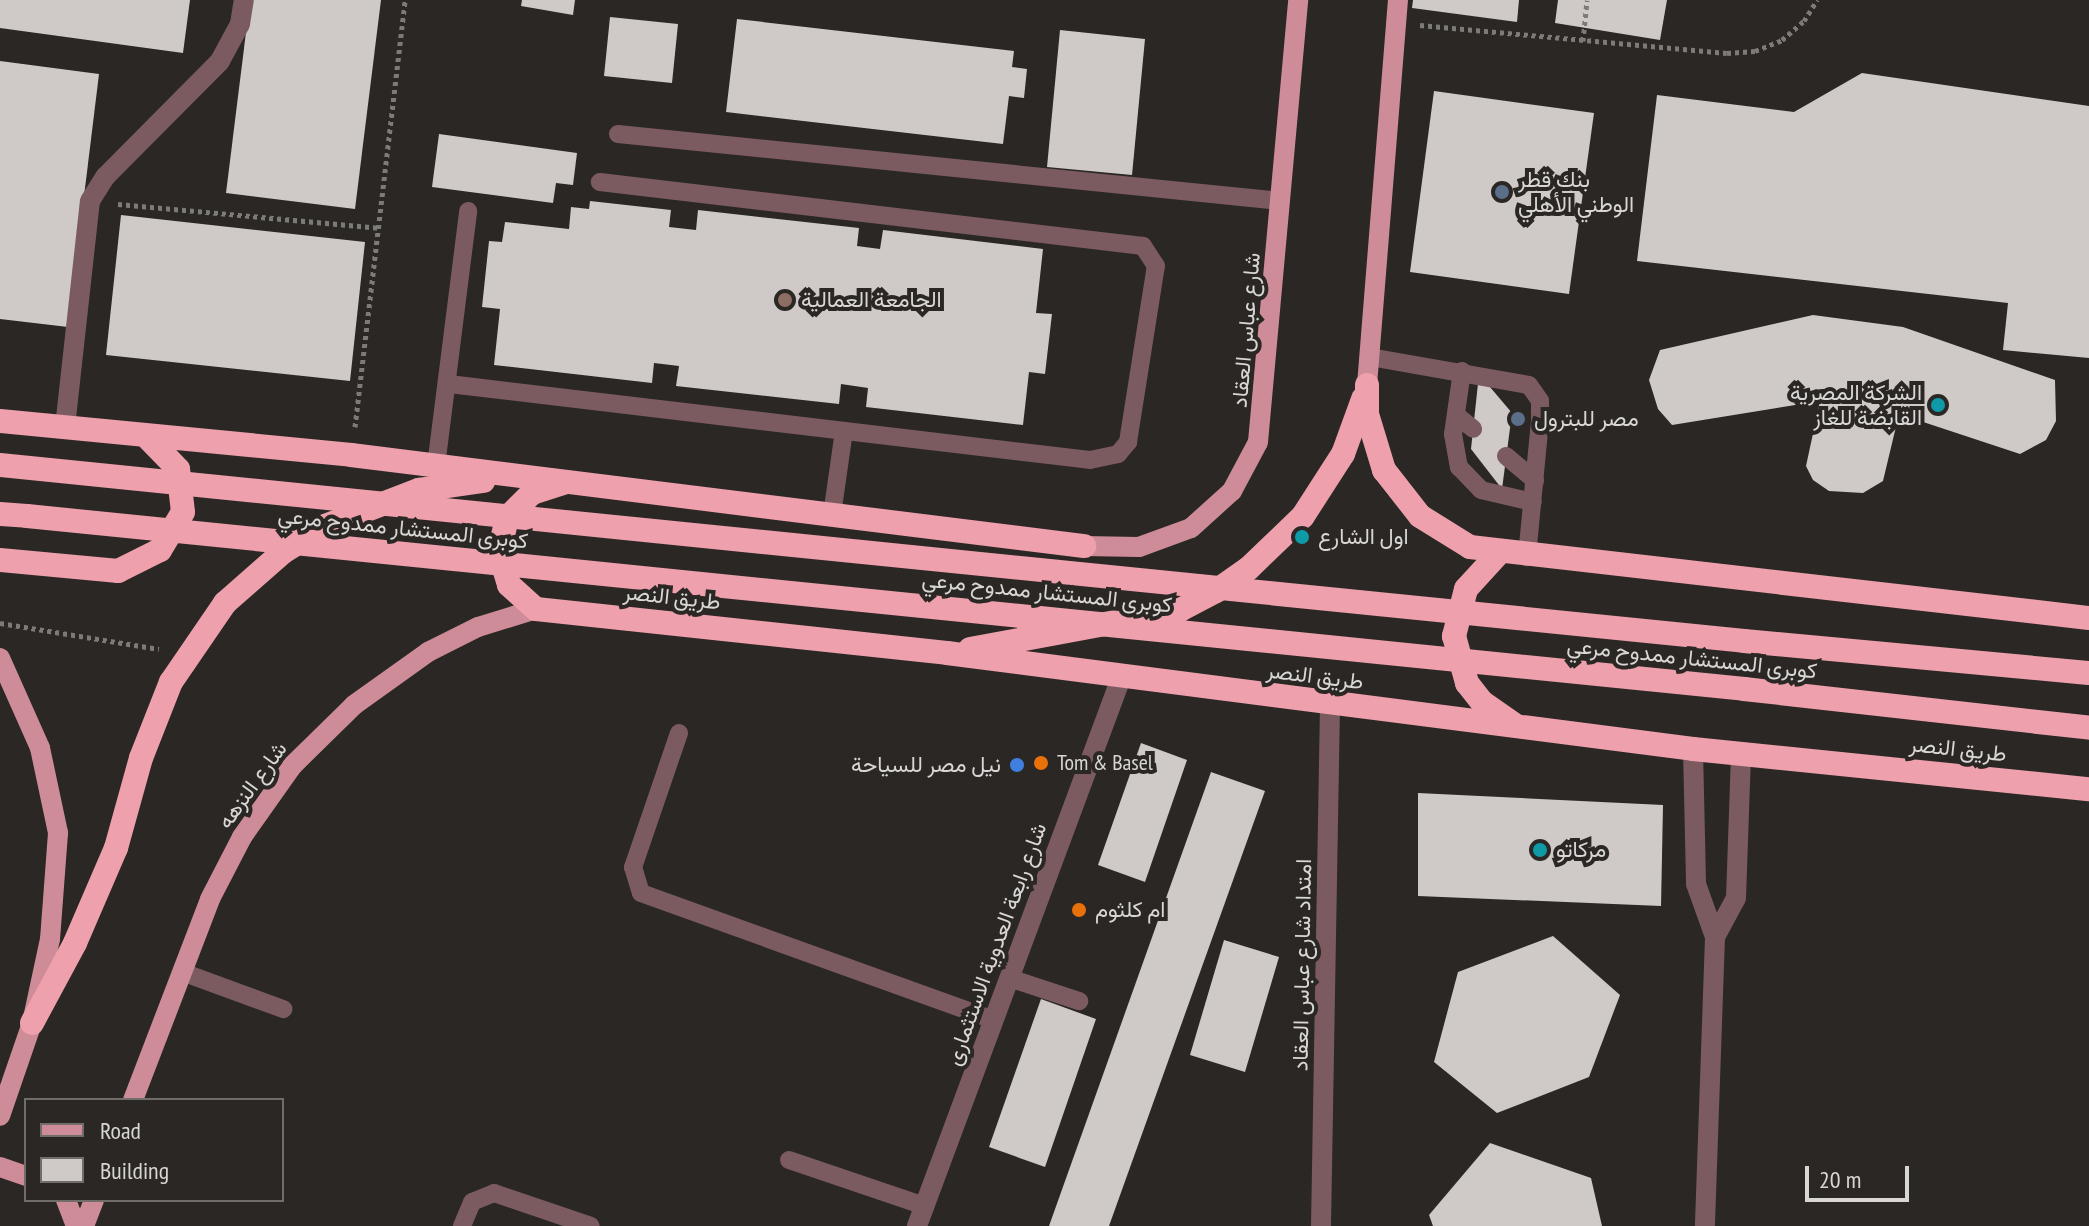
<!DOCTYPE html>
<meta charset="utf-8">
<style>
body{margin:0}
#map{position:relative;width:2089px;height:1226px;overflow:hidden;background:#2a2724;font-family:"PT Sans Narrow",Vazirmatn,sans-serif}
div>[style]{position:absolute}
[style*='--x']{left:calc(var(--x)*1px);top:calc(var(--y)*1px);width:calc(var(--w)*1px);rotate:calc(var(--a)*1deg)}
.building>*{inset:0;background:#cfcac7}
.path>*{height:5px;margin-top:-2.5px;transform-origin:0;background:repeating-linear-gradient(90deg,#7d7b78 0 4px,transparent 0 8px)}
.lane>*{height:18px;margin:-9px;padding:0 9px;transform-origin:9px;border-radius:9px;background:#7b5b60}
.street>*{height:20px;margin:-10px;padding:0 10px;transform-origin:10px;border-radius:10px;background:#7b5b60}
.primary>*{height:20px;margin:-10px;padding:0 10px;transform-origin:10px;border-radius:10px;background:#cd8c97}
.highway>*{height:24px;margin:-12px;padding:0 12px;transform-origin:12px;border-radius:12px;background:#eea0ac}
.highway-bridge>*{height:24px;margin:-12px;padding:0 12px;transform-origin:12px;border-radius:12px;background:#eea0ac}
.dots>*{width:22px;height:22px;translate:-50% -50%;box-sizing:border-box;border:4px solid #2a2724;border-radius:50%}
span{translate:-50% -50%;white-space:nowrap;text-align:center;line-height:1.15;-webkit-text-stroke:8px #2a2724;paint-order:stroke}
.poi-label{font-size:22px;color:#d9d7d5}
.left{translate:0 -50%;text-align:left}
.right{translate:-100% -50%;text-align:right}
.street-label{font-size:22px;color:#d9d7d5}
.legend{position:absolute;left:24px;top:1098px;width:260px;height:104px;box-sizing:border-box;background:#2a2724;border:2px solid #706d6b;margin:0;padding:10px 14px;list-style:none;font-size:24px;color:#d9d7d5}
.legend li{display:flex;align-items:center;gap:16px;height:40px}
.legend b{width:40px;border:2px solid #706d6b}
.scale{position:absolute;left:1805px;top:1166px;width:104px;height:36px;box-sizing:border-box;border:4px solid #d9d7d5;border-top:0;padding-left:10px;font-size:24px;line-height:28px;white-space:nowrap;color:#d9d7d5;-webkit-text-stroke:6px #2a2724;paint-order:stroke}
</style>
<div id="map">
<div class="building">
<i style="clip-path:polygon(0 0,190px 0,183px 53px,0 28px)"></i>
<i style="clip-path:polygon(250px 0,381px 0,355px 209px,226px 193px)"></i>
<i style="clip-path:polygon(522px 0,575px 0,573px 15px,521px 6px)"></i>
<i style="clip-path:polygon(1413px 0,1519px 0,1517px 22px,1412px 8px)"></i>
<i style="clip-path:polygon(1558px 0,1667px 0,1660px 40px,1555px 23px)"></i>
<i style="clip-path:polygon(610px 17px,678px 24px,672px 83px,604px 76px)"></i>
<i style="clip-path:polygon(737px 19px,1014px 51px,1012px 67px,1027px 69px,1024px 98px,1009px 96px,1003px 144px,726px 112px)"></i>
<i style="clip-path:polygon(1060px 30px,1145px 39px,1132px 175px,1047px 167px)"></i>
<i style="clip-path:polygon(0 61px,99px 74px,68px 327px,0 319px)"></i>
<i style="clip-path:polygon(1862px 73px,2089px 106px,2089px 358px,2003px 350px,2008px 303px,1637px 261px,1657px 95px,1794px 112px)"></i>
<i style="clip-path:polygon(1434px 91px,1594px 113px,1569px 294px,1410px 272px)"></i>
<i style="clip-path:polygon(439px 134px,577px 153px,573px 185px,556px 183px,553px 203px,432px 187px)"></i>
<i style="clip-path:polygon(590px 201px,671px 210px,669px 227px,696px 230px,698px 210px,859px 228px,857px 246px,880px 249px,883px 230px,1043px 249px,1036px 313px,1052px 314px,1045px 374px,1029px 372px,1023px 425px,866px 407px,868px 388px,841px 384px,839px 404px,676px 386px,679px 366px,654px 363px,652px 383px,494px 365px,500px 309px,482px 307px,489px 241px,502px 242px,505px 222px,569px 229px,571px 207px,589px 209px)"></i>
<i style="clip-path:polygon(121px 215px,365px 242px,350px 381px,106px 355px)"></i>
<i style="clip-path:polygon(1813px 315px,1903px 327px,2055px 380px,2056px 421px,2046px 440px,2020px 454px,1899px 414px,1883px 481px,1863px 493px,1829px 491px,1813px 480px,1806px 466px,1820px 401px,1672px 425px,1658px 409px,1649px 380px,1660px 350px)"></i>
<i style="clip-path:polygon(1479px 374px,1512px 413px,1502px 489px,1471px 449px)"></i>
<i style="clip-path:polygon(1141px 743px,1187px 760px,1145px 882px,1098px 865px)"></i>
<i style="clip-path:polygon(1211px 772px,1265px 791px,1109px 1226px,1049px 1226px)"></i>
<i style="clip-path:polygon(1418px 793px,1663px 805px,1661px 906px,1418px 896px)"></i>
<i style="clip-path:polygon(1553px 936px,1620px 995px,1589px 1077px,1497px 1113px,1434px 1062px,1458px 972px)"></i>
<i style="clip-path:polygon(1224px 940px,1279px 957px,1245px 1072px,1190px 1055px)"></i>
<i style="clip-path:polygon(1041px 999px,1096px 1019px,1045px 1167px,989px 1147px)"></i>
<i style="clip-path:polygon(1490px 1143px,1591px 1178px,1602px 1226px,1433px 1226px,1429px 1215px)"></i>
</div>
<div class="path">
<i style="--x:1420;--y:25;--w:308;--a:5.2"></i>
<i style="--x:1727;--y:53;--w:28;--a:-4"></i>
<i style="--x:1755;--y:51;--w:29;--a:-22"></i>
<i style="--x:1782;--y:40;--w:29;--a:-41"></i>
<i style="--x:1804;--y:21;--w:25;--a:-58"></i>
<i style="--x:1583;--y:41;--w:41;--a:-84.4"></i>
<i style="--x:118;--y:204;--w:264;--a:5.2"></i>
<i style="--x:355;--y:427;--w:430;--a:-83.3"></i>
<i style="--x:0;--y:623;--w:161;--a:9.3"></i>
</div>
<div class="lane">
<i style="--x:618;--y:134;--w:666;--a:5.77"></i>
<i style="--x:1370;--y:357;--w:161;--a:10"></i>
<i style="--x:1529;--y:385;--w:19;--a:55"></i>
<i style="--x:1540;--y:401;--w:20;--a:90"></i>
<i style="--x:1540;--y:421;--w:137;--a:95.5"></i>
<i style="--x:1462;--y:371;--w:64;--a:98.1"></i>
<i style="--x:1453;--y:434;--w:34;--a:80"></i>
<i style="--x:1459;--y:467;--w:32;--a:46"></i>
<i style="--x:1481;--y:490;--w:53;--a:13"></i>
<i style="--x:449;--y:384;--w:645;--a:6.76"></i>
<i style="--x:1090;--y:460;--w:29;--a:-12"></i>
<i style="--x:1118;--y:454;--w:16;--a:-50"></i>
<i style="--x:1128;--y:442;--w:178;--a:-81"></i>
<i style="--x:1156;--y:266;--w:24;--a:-123"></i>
<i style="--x:1143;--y:246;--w:547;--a:-173.28"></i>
<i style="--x:1456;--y:415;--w:22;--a:39"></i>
<i style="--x:1506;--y:456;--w:38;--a:40"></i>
<i style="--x:436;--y:466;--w:257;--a:-82.8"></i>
<i style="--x:832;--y:515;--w:85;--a:-81.9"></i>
<i style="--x:679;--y:733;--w:142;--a:108.9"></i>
<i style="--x:633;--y:867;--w:27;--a:73"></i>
<i style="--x:641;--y:893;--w:374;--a:19.8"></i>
<i style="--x:182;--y:972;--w:108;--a:20.1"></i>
<i style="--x:1009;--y:978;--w:74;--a:18.2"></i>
<i style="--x:789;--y:1160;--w:144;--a:18.7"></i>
<i style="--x:462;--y:1226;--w:26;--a:-67"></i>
<i style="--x:472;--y:1202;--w:24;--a:-22"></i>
<i style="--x:494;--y:1193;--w:102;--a:18.8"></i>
</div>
<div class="street">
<i style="--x:65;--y:427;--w:227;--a:-83.7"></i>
<i style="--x:90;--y:201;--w:28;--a:-58"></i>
<i style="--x:105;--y:177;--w:163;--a:-45.2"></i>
<i style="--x:220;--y:61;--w:42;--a:-61.6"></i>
<i style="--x:240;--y:24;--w:24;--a:-81"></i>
<i style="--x:1693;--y:749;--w:135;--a:88.7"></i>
<i style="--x:1696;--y:884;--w:56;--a:70.3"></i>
<i style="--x:1715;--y:937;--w:289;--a:92"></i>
<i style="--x:1715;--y:937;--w:44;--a:-61.7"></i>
<i style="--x:1736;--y:898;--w:144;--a:-88"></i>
<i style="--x:917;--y:1226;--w:585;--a:-69.58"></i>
<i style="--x:1321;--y:1226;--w:522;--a:-89.01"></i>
</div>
<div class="primary">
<i style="--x:1367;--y:385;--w:386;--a:-85.4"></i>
<i style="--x:1084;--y:546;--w:55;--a:1"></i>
<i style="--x:1139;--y:547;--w:55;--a:-20.1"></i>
<i style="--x:1191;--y:528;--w:55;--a:-42.1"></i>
<i style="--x:1232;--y:491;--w:55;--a:-62"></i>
<i style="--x:1258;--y:442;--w:444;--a:-84.8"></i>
<i style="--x:0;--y:658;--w:98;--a:66"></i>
<i style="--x:40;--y:748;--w:87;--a:78"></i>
<i style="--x:58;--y:833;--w:106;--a:94.3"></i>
<i style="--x:50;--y:939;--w:86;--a:102.1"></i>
<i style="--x:32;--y:1023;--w:98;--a:109"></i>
<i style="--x:133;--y:1100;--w:215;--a:-69"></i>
<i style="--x:210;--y:899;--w:70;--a:-62.7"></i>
<i style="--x:242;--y:837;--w:87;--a:-54.8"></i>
<i style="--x:292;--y:766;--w:87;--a:-44.5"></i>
<i style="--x:354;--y:705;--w:91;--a:-35.6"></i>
<i style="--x:428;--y:652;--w:56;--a:-26.6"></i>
<i style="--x:478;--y:627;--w:61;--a:-17.2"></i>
<i style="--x:0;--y:1167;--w:28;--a:19"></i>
<i style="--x:66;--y:1200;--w:28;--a:69"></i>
<i style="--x:84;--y:1226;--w:28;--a:-69"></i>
</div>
<div class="highway">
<i style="--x:1367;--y:385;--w:29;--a:90"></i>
<i style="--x:1367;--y:414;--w:59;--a:73.1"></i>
<i style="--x:1384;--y:470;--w:58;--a:52"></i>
<i style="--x:1420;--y:516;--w:59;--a:31.8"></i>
<i style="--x:1470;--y:547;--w:623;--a:6.54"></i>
<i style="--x:0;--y:421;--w:353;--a:5.5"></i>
<i style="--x:351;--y:455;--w:739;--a:7.08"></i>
<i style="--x:566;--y:482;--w:36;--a:162"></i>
<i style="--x:532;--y:493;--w:35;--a:135"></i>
<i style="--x:507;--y:518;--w:35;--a:103"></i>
<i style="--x:499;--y:552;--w:34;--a:73"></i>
<i style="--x:509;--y:585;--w:36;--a:42"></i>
<i style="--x:536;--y:609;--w:413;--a:6.1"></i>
<i style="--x:947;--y:653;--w:752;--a:7.33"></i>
<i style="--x:1693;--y:749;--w:398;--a:5.8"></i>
<i style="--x:0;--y:514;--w:27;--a:4"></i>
<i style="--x:1498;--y:554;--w:47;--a:132.4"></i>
<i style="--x:1466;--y:589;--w:49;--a:104.3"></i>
<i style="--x:1454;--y:636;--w:49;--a:74.5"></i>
<i style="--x:1467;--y:683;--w:24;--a:52"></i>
<i style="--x:1482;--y:702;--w:39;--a:35"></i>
<i style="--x:0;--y:560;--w:119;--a:5.3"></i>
<i style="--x:118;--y:571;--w:47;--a:-26.6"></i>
<i style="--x:160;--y:550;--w:44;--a:-58.8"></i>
<i style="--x:183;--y:512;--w:43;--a:-96.6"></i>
<i style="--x:178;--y:469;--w:45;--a:-134.1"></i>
<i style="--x:1744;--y:641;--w:346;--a:5.3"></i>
<i style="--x:970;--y:649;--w:214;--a:-10.5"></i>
<i style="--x:1180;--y:610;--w:41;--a:-27.8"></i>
<i style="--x:1216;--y:591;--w:39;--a:-35"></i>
<i style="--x:1248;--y:569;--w:76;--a:-43.9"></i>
<i style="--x:1303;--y:516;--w:74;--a:-57.2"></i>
<i style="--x:1343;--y:454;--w:59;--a:-70"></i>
<i style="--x:32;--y:1023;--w:91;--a:-61.7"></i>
<i style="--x:75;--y:943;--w:103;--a:-66.7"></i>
<i style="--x:116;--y:848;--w:93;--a:-74.5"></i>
<i style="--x:141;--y:758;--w:82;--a:-68.5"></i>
<i style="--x:171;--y:682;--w:96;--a:-55.6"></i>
<i style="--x:225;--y:603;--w:77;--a:-41.3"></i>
<i style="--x:283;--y:552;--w:49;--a:-31.8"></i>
<i style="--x:325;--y:526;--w:101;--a:-21"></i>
<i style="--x:419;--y:490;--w:65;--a:-8"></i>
</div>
<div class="highway-bridge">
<i style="--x:0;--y:465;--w:1753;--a:5.76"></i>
<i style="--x:27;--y:516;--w:1726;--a:5.75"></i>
<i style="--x:1744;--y:689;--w:347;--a:6.4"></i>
</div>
<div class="dots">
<i style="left:1502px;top:192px;background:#5c6f8a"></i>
<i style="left:785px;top:300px;background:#8d6e63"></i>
<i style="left:1938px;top:405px;background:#0f9aa8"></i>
<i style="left:1518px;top:419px;background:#5c6f8a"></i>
<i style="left:1302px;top:537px;background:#0f9aa8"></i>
<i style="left:1041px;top:763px;background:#e8710a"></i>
<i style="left:1017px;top:765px;background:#3f7fe0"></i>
<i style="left:1540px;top:850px;background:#0f9aa8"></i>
<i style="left:1079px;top:910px;background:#e8710a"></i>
</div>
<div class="poi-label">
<span class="left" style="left:1518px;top:192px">بنك قطر<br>الوطني الأهلي</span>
<span class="left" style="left:801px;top:300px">الجامعة العمالية</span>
<span class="right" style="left:1922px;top:405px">الشركة المصرية<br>القابضة للغاز</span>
<span class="left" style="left:1534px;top:419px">مصر للبترول</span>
<span class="left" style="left:1318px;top:537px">اول الشارع</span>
<span class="left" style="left:1057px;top:763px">Tom &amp; Basel</span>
<span class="right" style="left:1001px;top:765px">نيل مصر للسياحة</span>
<span class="left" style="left:1556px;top:850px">مركاتو</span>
<span class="left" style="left:1095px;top:910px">ام كلثوم</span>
</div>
<div class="street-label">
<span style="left:1246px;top:330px;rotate:-85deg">شارع عباس العقاد</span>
<span style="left:403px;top:528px;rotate:6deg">كوبرى المستشار ممدوح مرعي</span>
<span style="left:1047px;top:592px;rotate:6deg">كوبرى المستشار ممدوح مرعي</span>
<span style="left:672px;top:597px;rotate:6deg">طريق النصر</span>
<span style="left:1692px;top:658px;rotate:6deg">كوبرى المستشار ممدوح مرعي</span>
<span style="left:1315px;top:676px;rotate:7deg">طريق النصر</span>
<span style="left:1958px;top:749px;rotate:6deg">طريق النصر</span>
<span style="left:252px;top:785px;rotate:-54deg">شارع النزهه</span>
<span style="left:996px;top:944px;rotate:-70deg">شارع رابعة العدوية الاستثمارى</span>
<span style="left:1302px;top:965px;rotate:-89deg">امتداد شارع عباس العقاد</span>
</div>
<ul class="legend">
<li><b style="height:10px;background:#cd8c97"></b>Road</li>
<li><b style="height:22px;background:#cfcac7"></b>Building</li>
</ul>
<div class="scale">20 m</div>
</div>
